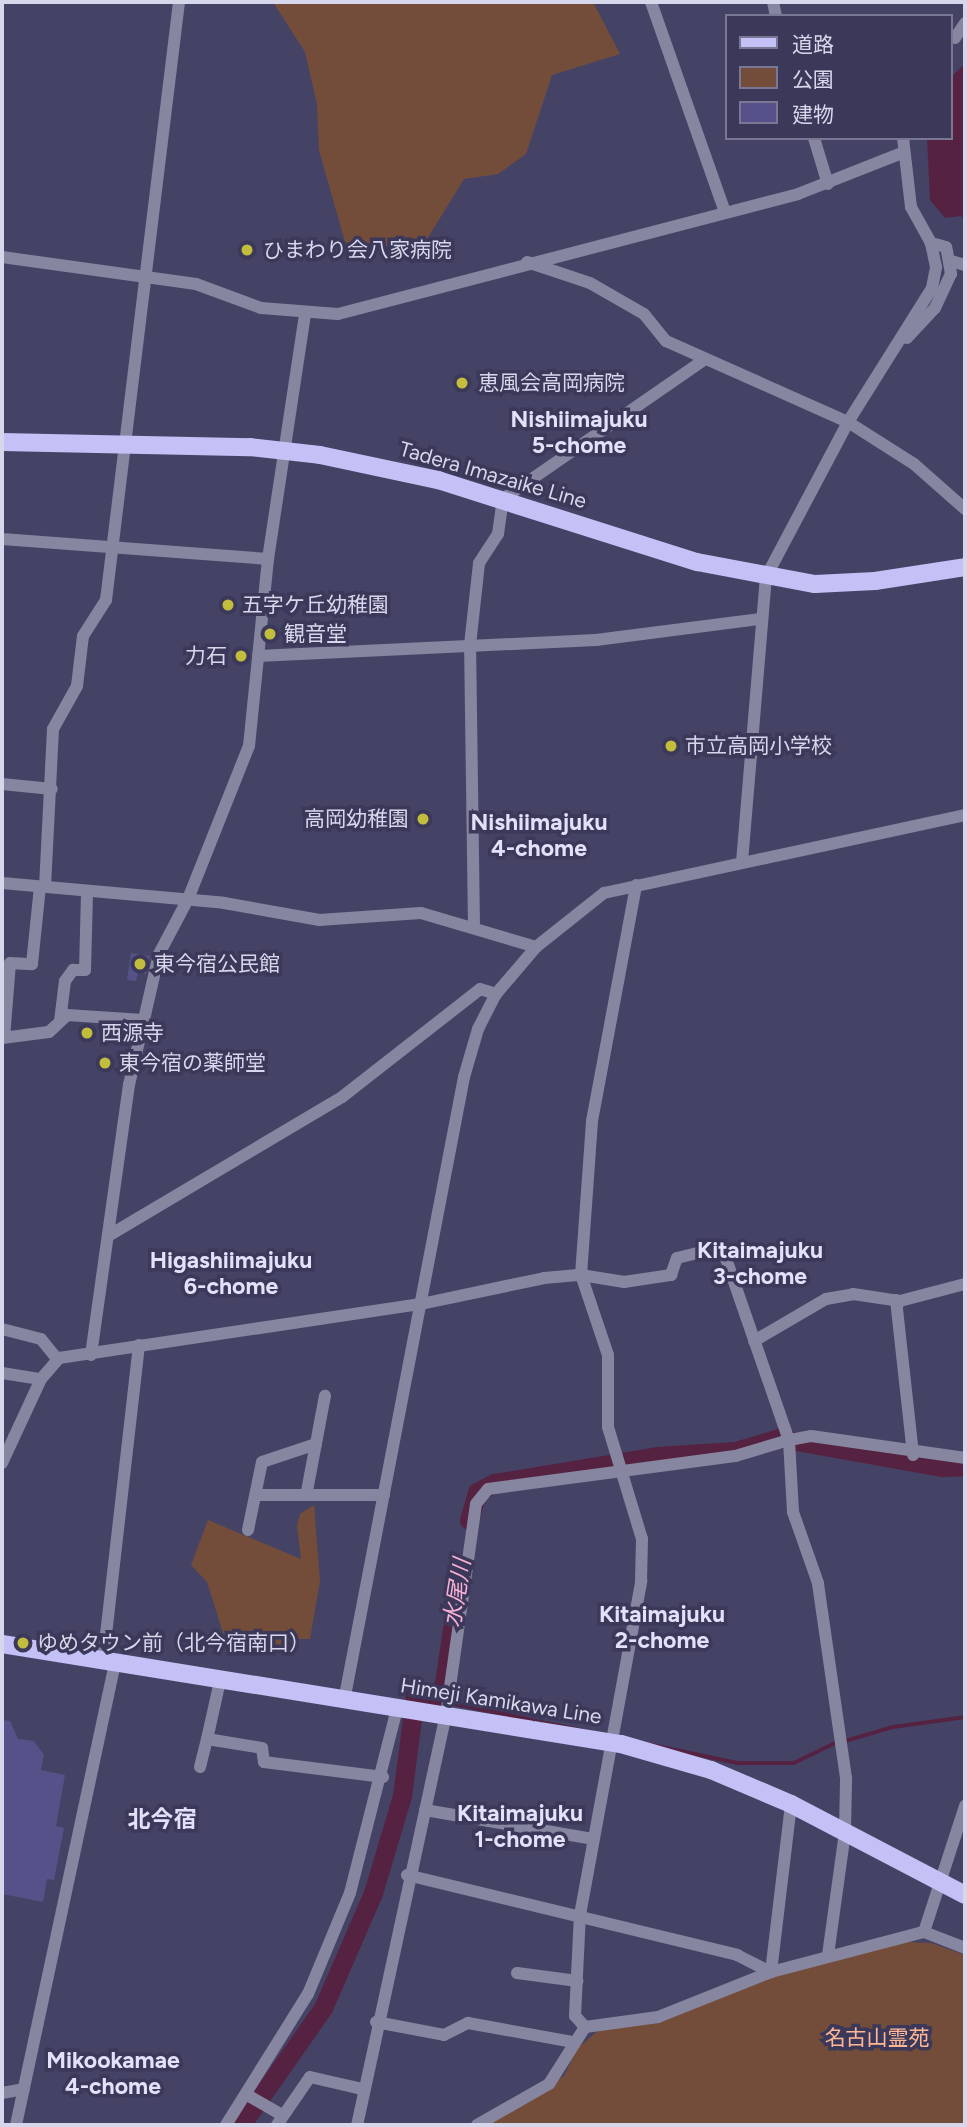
<!DOCTYPE html>
<meta charset="utf-8">
<style>
body{margin:0}
#map{position:relative;width:967px;height:2127px;overflow:hidden;background:#454365;font-family:Figtree,"Noto Sans JP",sans-serif}
div>[style]{position:absolute}
[style*='--x']{left:calc(var(--x)*1px);top:calc(var(--y)*1px);width:calc(var(--w)*1px);rotate:calc(var(--a)*1deg)}
.green>*{inset:0;background:#744d3a}
.water>*{inset:0;background:#562241}
.stream>*{height:3.5px;margin:-1.75px;padding:0 1.75px;transform-origin:1.75px;border-radius:1.75px;background:#562241}
.river>*{height:19px;margin:-9.5px;padding:0 9.5px;transform-origin:9.5px;border-radius:9.5px;background:#562241}
.building>*{inset:0;background:#565188}
.minor>*{height:12px;margin:-6px;padding:0 6px;transform-origin:6px;border-radius:6px;background:#8686a0}
.major>*{height:18px;margin:-9px;padding:0 9px;transform-origin:9px;border-radius:9px;background:#c3c1f6}
.dots>*{width:19px;height:19px;translate:-50% -50%;box-sizing:border-box;border:4px solid #3b3859;border-radius:50%}
span{translate:-50% -50%;white-space:nowrap;text-align:center;line-height:1.15;-webkit-text-stroke:7px #3b3859;paint-order:stroke}
.poi-label{font-size:21px;color:#d7d7ec}
.left{translate:0 -50%;text-align:left}
.right{translate:-100% -50%;text-align:right}
.street-label{font-size:21px;color:#d7d7ec}
.park-label{font-size:21px;color:#feb896}
.neighbourhood-label{font-size:23px;color:#e1e1fa;font-weight:700}
.water-label{font-size:23px;color:#f7b1d6;font-style:italic}
.frame{position:absolute;inset:0;border:4px solid #d7d7ec;pointer-events:none}
.legend{position:absolute;left:725px;top:14px;width:228px;height:126px;box-sizing:border-box;background:#3b3859;border:2px solid #797894;margin:0;padding:9px 12px;list-style:none;font-size:21px;color:#d7d7ec}
.legend li{display:flex;align-items:center;gap:14px;height:35px}
.legend b{width:35px;border:2px solid #797894}
</style>
<div id="map">
<div class="green">
<i style="clip-path:polygon(273px 2px,593px 2px,620px 54px,552px 75px,526px 154px,498px 174px,464px 179px,413px 262px,345px 242px,319px 150px,317px 104px,305px 52px)"></i>
<i style="clip-path:polygon(314px 1505px,320px 1581px,310px 1639px,291px 1639px,287px 1654px,225px 1639px,207px 1582px,191px 1565px,208px 1520px,301px 1559px,297px 1526px,300px 1514px)"></i>
<i style="clip-path:polygon(905px 1942px,931px 1943px,965px 1955px,965px 2125px,489px 2125px,564px 2076px,577px 2049px,600px 2029px,832px 1958px)"></i>
</div>
<div class="water">
<i style="clip-path:polygon(965px 64px,965px 221px,961px 216px,945px 218px,930px 200px,927px 138px,951px 138px,951px 77px)"></i>
</div>
<div class="stream">
<i style="--x:451;--y:1703;--w:294;--a:11.8"></i>
<i style="--x:739;--y:1763;--w:55;--a:0"></i>
<i style="--x:794;--y:1763;--w:48;--a:-26"></i>
<i style="--x:845;--y:1741;--w:50;--a:-16.3"></i>
<i style="--x:893;--y:1727;--w:73;--a:-7.9"></i>
</div>
<div class="river">
<i style="--x:469;--y:1520;--w:29;--a:-74"></i>
<i style="--x:477;--y:1492;--w:19;--a:-28"></i>
<i style="--x:494;--y:1483;--w:165;--a:-9.4"></i>
<i style="--x:657;--y:1456;--w:78;--a:-3.7"></i>
<i style="--x:735;--y:1451;--w:46;--a:-16.5"></i>
<i style="--x:779;--y:1438;--w:166;--a:10.1"></i>
<i style="--x:942;--y:1467;--w:23;--a:-2"></i>
<i style="--x:241;--y:2125;--w:143;--a:-55"></i>
<i style="--x:323;--y:2008;--w:125;--a:-66.5"></i>
<i style="--x:373;--y:1893;--w:101;--a:-73.4"></i>
<i style="--x:402;--y:1796;--w:101;--a:-82.6"></i>
<i style="--x:415;--y:1696;--w:20;--a:11"></i>
<i style="--x:435;--y:1700;--w:19;--a:-62"></i>
<i style="--x:444;--y:1683;--w:55;--a:-81.6"></i>
</div>
<div class="building">
<i style="clip-path:polygon(131px 953px,150px 956px,146px 974px,138px 972px,136px 981px,127px 980px)"></i>
<i style="clip-path:polygon(2px 1720px,10px 1721px,18px 1739px,34px 1741px,44px 1755px,41px 1770px,65px 1775px,56px 1826px,64px 1828px,54px 1880px,47px 1879px,43px 1902px,2px 1894px)"></i>
</div>
<div class="minor">
<i style="--x:651;--y:2;--w:219;--a:70.6"></i>
<i style="--x:773;--y:2;--w:14;--a:78"></i>
<i style="--x:955;--y:38;--w:18;--a:-56"></i>
<i style="--x:814;--y:138;--w:48;--a:73.1"></i>
<i style="--x:2;--y:257;--w:196;--a:7.9"></i>
<i style="--x:196;--y:284;--w:69;--a:20.3"></i>
<i style="--x:261;--y:308;--w:77;--a:4.5"></i>
<i style="--x:338;--y:314;--w:475;--a:-14.6"></i>
<i style="--x:798;--y:194;--w:112;--a:-21.5"></i>
<i style="--x:951;--y:261;--w:15;--a:16"></i>
<i style="--x:527;--y:262;--w:66;--a:18.4"></i>
<i style="--x:590;--y:283;--w:62;--a:29.9"></i>
<i style="--x:644;--y:314;--w:35;--a:51"></i>
<i style="--x:666;--y:341;--w:199;--a:24"></i>
<i style="--x:848;--y:422;--w:78;--a:32.5"></i>
<i style="--x:914;--y:464;--w:68;--a:41.4"></i>
<i style="--x:907;--y:338;--w:41;--a:-47"></i>
<i style="--x:935;--y:308;--w:38;--a:-65"></i>
<i style="--x:951;--y:274;--w:27;--a:-100"></i>
<i style="--x:946;--y:247;--w:16;--a:-165"></i>
<i style="--x:2;--y:539;--w:267;--a:4.3"></i>
<i style="--x:258;--y:656;--w:338;--a:-2.7"></i>
<i style="--x:596;--y:640;--w:164;--a:-7.3"></i>
<i style="--x:2;--y:784;--w:50;--a:5.7"></i>
<i style="--x:742;--y:862;--w:286;--a:-85.2"></i>
<i style="--x:766;--y:577;--w:175;--a:-62.1"></i>
<i style="--x:848;--y:422;--w:158;--a:-57.9"></i>
<i style="--x:932;--y:288;--w:21;--a:-79"></i>
<i style="--x:936;--y:267;--w:25;--a:-102"></i>
<i style="--x:931;--y:243;--w:41;--a:-119.1"></i>
<i style="--x:911;--y:207;--w:69;--a:-96.6"></i>
<i style="--x:2;--y:883;--w:223;--a:5.1"></i>
<i style="--x:224;--y:903;--w:97;--a:10.1"></i>
<i style="--x:319;--y:920;--w:102;--a:-3.9"></i>
<i style="--x:421;--y:913;--w:120;--a:16.5"></i>
<i style="--x:45;--y:887;--w:158;--a:-87.1"></i>
<i style="--x:53;--y:729;--w:49;--a:-60.8"></i>
<i style="--x:77;--y:686;--w:50;--a:-83.2"></i>
<i style="--x:83;--y:636;--w:43;--a:-57.4"></i>
<i style="--x:106;--y:600;--w:602;--a:-83.04"></i>
<i style="--x:474;--y:927;--w:282;--a:-90.8"></i>
<i style="--x:470;--y:645;--w:82;--a:-83.7"></i>
<i style="--x:479;--y:563;--w:35;--a:-57"></i>
<i style="--x:498;--y:534;--w:35;--a:-82"></i>
<i style="--x:503;--y:499;--w:244;--a:-34.7"></i>
<i style="--x:60;--y:1021;--w:40;--a:-82.9"></i>
<i style="--x:65;--y:981;--w:14;--a:-54"></i>
<i style="--x:73;--y:970;--w:12;--a:0"></i>
<i style="--x:85;--y:970;--w:79;--a:-88.5"></i>
<i style="--x:2;--y:1038;--w:47;--a:-7.3"></i>
<i style="--x:49;--y:1032;--w:25;--a:-43"></i>
<i style="--x:67;--y:1015;--w:76;--a:3.8"></i>
<i style="--x:4;--y:1038;--w:75;--a:-85.4"></i>
<i style="--x:10;--y:963;--w:22;--a:3"></i>
<i style="--x:32;--y:964;--w:77;--a:-84.1"></i>
<i style="--x:108;--y:1236;--w:272;--a:-30.7"></i>
<i style="--x:342;--y:1097;--w:175;--a:-38"></i>
<i style="--x:480;--y:989;--w:17;--a:17"></i>
<i style="--x:896;--y:1300;--w:156;--a:83.7"></i>
<i style="--x:2;--y:1329;--w:40;--a:14.4"></i>
<i style="--x:41;--y:1339;--w:26;--a:51"></i>
<i style="--x:754;--y:1341;--w:83;--a:-30.3"></i>
<i style="--x:826;--y:1299;--w:27;--a:-10"></i>
<i style="--x:853;--y:1294;--w:48;--a:8.5"></i>
<i style="--x:900;--y:1301;--w:67;--a:-14.7"></i>
<i style="--x:91;--y:1355;--w:273;--a:-82"></i>
<i style="--x:129;--y:1085;--w:134;--a:-77.1"></i>
<i style="--x:159;--y:954;--w:62;--a:-62.2"></i>
<i style="--x:188;--y:899;--w:165;--a:-68.3"></i>
<i style="--x:249;--y:746;--w:188;--a:-84.2"></i>
<i style="--x:268;--y:559;--w:249;--a:-81.4"></i>
<i style="--x:2;--y:1373;--w:39;--a:9"></i>
<i style="--x:2;--y:1463;--w:93;--a:-65.1"></i>
<i style="--x:41;--y:1379;--w:28;--a:-49"></i>
<i style="--x:59;--y:1358;--w:366;--a:-8.5"></i>
<i style="--x:421;--y:1304;--w:126;--a:-11.9"></i>
<i style="--x:544;--y:1278;--w:37;--a:-5"></i>
<i style="--x:581;--y:1275;--w:44;--a:9.2"></i>
<i style="--x:624;--y:1282;--w:48;--a:-8.5"></i>
<i style="--x:671;--y:1275;--w:18;--a:-71"></i>
<i style="--x:677;--y:1258;--w:46;--a:-13.7"></i>
<i style="--x:722;--y:1247;--w:204;--a:70.9"></i>
<i style="--x:789;--y:1440;--w:56;--a:163.5"></i>
<i style="--x:735;--y:1456;--w:249;--a:172.4"></i>
<i style="--x:488;--y:1489;--w:19;--a:129"></i>
<i style="--x:476;--y:1504;--w:212;--a:98.1"></i>
<i style="--x:446;--y:1714;--w:421;--a:102.2"></i>
<i style="--x:307;--y:1491;--w:97;--a:-79.3"></i>
<i style="--x:259;--y:1495;--w:125;--a:0"></i>
<i style="--x:248;--y:1530;--w:69;--a:-78.4"></i>
<i style="--x:262;--y:1462;--w:57;--a:-18.4"></i>
<i style="--x:103;--y:1661;--w:318;--a:-83.5"></i>
<i style="--x:220;--y:1681;--w:59;--a:102.6"></i>
<i style="--x:207;--y:1739;--w:56;--a:9.3"></i>
<i style="--x:262;--y:1748;--w:14;--a:82"></i>
<i style="--x:264;--y:1762;--w:120;--a:7.2"></i>
<i style="--x:344;--y:1701;--w:635;--a:-79.11"></i>
<i style="--x:464;--y:1077;--w:50;--a:-73.7"></i>
<i style="--x:478;--y:1029;--w:39;--a:-63"></i>
<i style="--x:496;--y:994;--w:62;--a:-49.6"></i>
<i style="--x:536;--y:947;--w:87;--a:-38.5"></i>
<i style="--x:604;--y:893;--w:369;--a:-12.2"></i>
<i style="--x:200;--y:1767;--w:29;--a:-76"></i>
<i style="--x:425;--y:1810;--w:170;--a:9.8"></i>
<i style="--x:407;--y:1875;--w:340;--a:13.6"></i>
<i style="--x:737;--y:1955;--w:38;--a:27"></i>
<i style="--x:771;--y:1972;--w:169;--a:-83.2"></i>
<i style="--x:924;--y:1932;--w:44;--a:21.3"></i>
<i style="--x:828;--y:1955;--w:124;--a:-82.1"></i>
<i style="--x:845;--y:1832;--w:54;--a:-88.9"></i>
<i style="--x:846;--y:1778;--w:197;--a:-98.2"></i>
<i style="--x:818;--y:1583;--w:75;--a:-109.4"></i>
<i style="--x:793;--y:1512;--w:72;--a:-93.2"></i>
<i style="--x:789;--y:1440;--w:22;--a:-10"></i>
<i style="--x:811;--y:1436;--w:156;--a:8.1"></i>
<i style="--x:517;--y:1973;--w:61;--a:7.6"></i>
<i style="--x:376;--y:2022;--w:69;--a:10.8"></i>
<i style="--x:444;--y:2035;--w:27;--a:-27"></i>
<i style="--x:468;--y:2023;--w:107;--a:10.3"></i>
<i style="--x:585;--y:2027;--w:15;--a:-132"></i>
<i style="--x:575;--y:2016;--w:101;--a:-87.2"></i>
<i style="--x:580;--y:1915;--w:340;--a:-79.6"></i>
<i style="--x:641;--y:1581;--w:42;--a:-88.6"></i>
<i style="--x:642;--y:1539;--w:117;--a:-106.9"></i>
<i style="--x:608;--y:1427;--w:72;--a:-90"></i>
<i style="--x:608;--y:1355;--w:84;--a:-108.6"></i>
<i style="--x:581;--y:1275;--w:154;--a:-85.9"></i>
<i style="--x:592;--y:1121;--w:240;--a:-79.4"></i>
<i style="--x:2;--y:2093;--w:22;--a:-10"></i>
<i style="--x:249;--y:2096;--w:39;--a:30"></i>
<i style="--x:16;--y:2125;--w:472;--a:-77.9"></i>
<i style="--x:226;--y:2125;--w:155;--a:-58"></i>
<i style="--x:308;--y:1994;--w:109;--a:-67.4"></i>
<i style="--x:350;--y:1893;--w:191;--a:-75.7"></i>
<i style="--x:277;--y:2125;--w:58;--a:-55.5"></i>
<i style="--x:310;--y:2077;--w:53;--a:13"></i>
<i style="--x:477;--y:2125;--w:83;--a:-29.7"></i>
<i style="--x:549;--y:2084;--w:67;--a:-57.7"></i>
<i style="--x:585;--y:2027;--w:74;--a:-7.8"></i>
<i style="--x:658;--y:2017;--w:122;--a:-21.7"></i>
<i style="--x:771;--y:1972;--w:158;--a:-14.7"></i>
<i style="--x:924;--y:1932;--w:133;--a:-72"></i>
</div>
<div class="major">
<i style="--x:2;--y:442;--w:248;--a:1.2"></i>
<i style="--x:250;--y:447;--w:70;--a:6.5"></i>
<i style="--x:320;--y:455;--w:121;--a:12"></i>
<i style="--x:438;--y:480;--w:272;--a:17.6"></i>
<i style="--x:697;--y:562;--w:120;--a:10.6"></i>
<i style="--x:815;--y:584;--w:60;--a:-2.9"></i>
<i style="--x:875;--y:581;--w:91;--a:-8.8"></i>
<i style="--x:2;--y:1644;--w:627;--a:9.18"></i>
<i style="--x:621;--y:1744;--w:94;--a:16.1"></i>
<i style="--x:711;--y:1770;--w:87;--a:23"></i>
<i style="--x:791;--y:1804;--w:196;--a:27.6"></i>
</div>
<div class="dots">
<i style="left:247px;top:250px;background:#c3bd3e"></i>
<i style="left:462px;top:383px;background:#c3bd3e"></i>
<i style="left:228px;top:605px;background:#c3bd3e"></i>
<i style="left:270px;top:634px;background:#c3bd3e"></i>
<i style="left:241px;top:656px;background:#c3bd3e"></i>
<i style="left:671px;top:746px;background:#c3bd3e"></i>
<i style="left:423px;top:819px;background:#c3bd3e"></i>
<i style="left:140px;top:964px;background:#c3bd3e"></i>
<i style="left:87px;top:1033px;background:#c3bd3e"></i>
<i style="left:105px;top:1063px;background:#c3bd3e"></i>
<i style="left:23px;top:1643px;background:#c3bd3e"></i>
</div>
<div class="poi-label">
<span class="left" style="left:263px;top:250px">ひまわり会八家病院</span>
<span class="left" style="left:478px;top:383px">恵風会高岡病院</span>
<span class="left" style="left:242px;top:605px">五字ケ丘幼稚園</span>
<span class="left" style="left:284px;top:634px">観音堂</span>
<span class="right" style="left:227px;top:656px">力石</span>
<span class="left" style="left:685px;top:746px">市立高岡小学校</span>
<span class="right" style="left:409px;top:819px">高岡幼稚園</span>
<span class="left" style="left:154px;top:964px">東今宿公民館</span>
<span class="left" style="left:101px;top:1033px">西源寺</span>
<span class="left" style="left:119px;top:1063px">東今宿の薬師堂</span>
<span class="left" style="left:37px;top:1643px">ゆめタウン前（北今宿南口）</span>
</div>
<div class="street-label">
<span style="left:493px;top:475px;rotate:16deg">Tadera Imazaike Line</span>
<span style="left:501px;top:1701px;rotate:9deg">Himeji Kamikawa Line</span>
</div>
<div class="park-label">
<span style="left:877px;top:2038px">名古山霊苑</span>
</div>
<div class="neighbourhood-label">
<span style="left:579px;top:432px">Nishiimajuku<br>5-chome</span>
<span style="left:539px;top:835px">Nishiimajuku<br>4-chome</span>
<span style="left:760px;top:1263px">Kitaimajuku<br>3-chome</span>
<span style="left:231px;top:1273px">Higashiimajuku<br>6-chome</span>
<span style="left:662px;top:1627px">Kitaimajuku<br>2-chome</span>
<span style="left:520px;top:1826px">Kitaimajuku<br>1-chome</span>
<span style="left:162px;top:1819px">北今宿</span>
<span style="left:113px;top:2073px">Mikookamae<br>4-chome</span>
</div>
<div class="water-label">
<span style="left:457px;top:1593px;rotate:-81deg">水尾川</span>
</div>
<div class="frame"></div>
<ul class="legend">
<li><b style="height:9px;background:#c3c1f6"></b>道路</li>
<li><b style="height:19px;background:#744d3a"></b>公園</li>
<li><b style="height:19px;background:#565188"></b>建物</li>
</ul>
</div>
